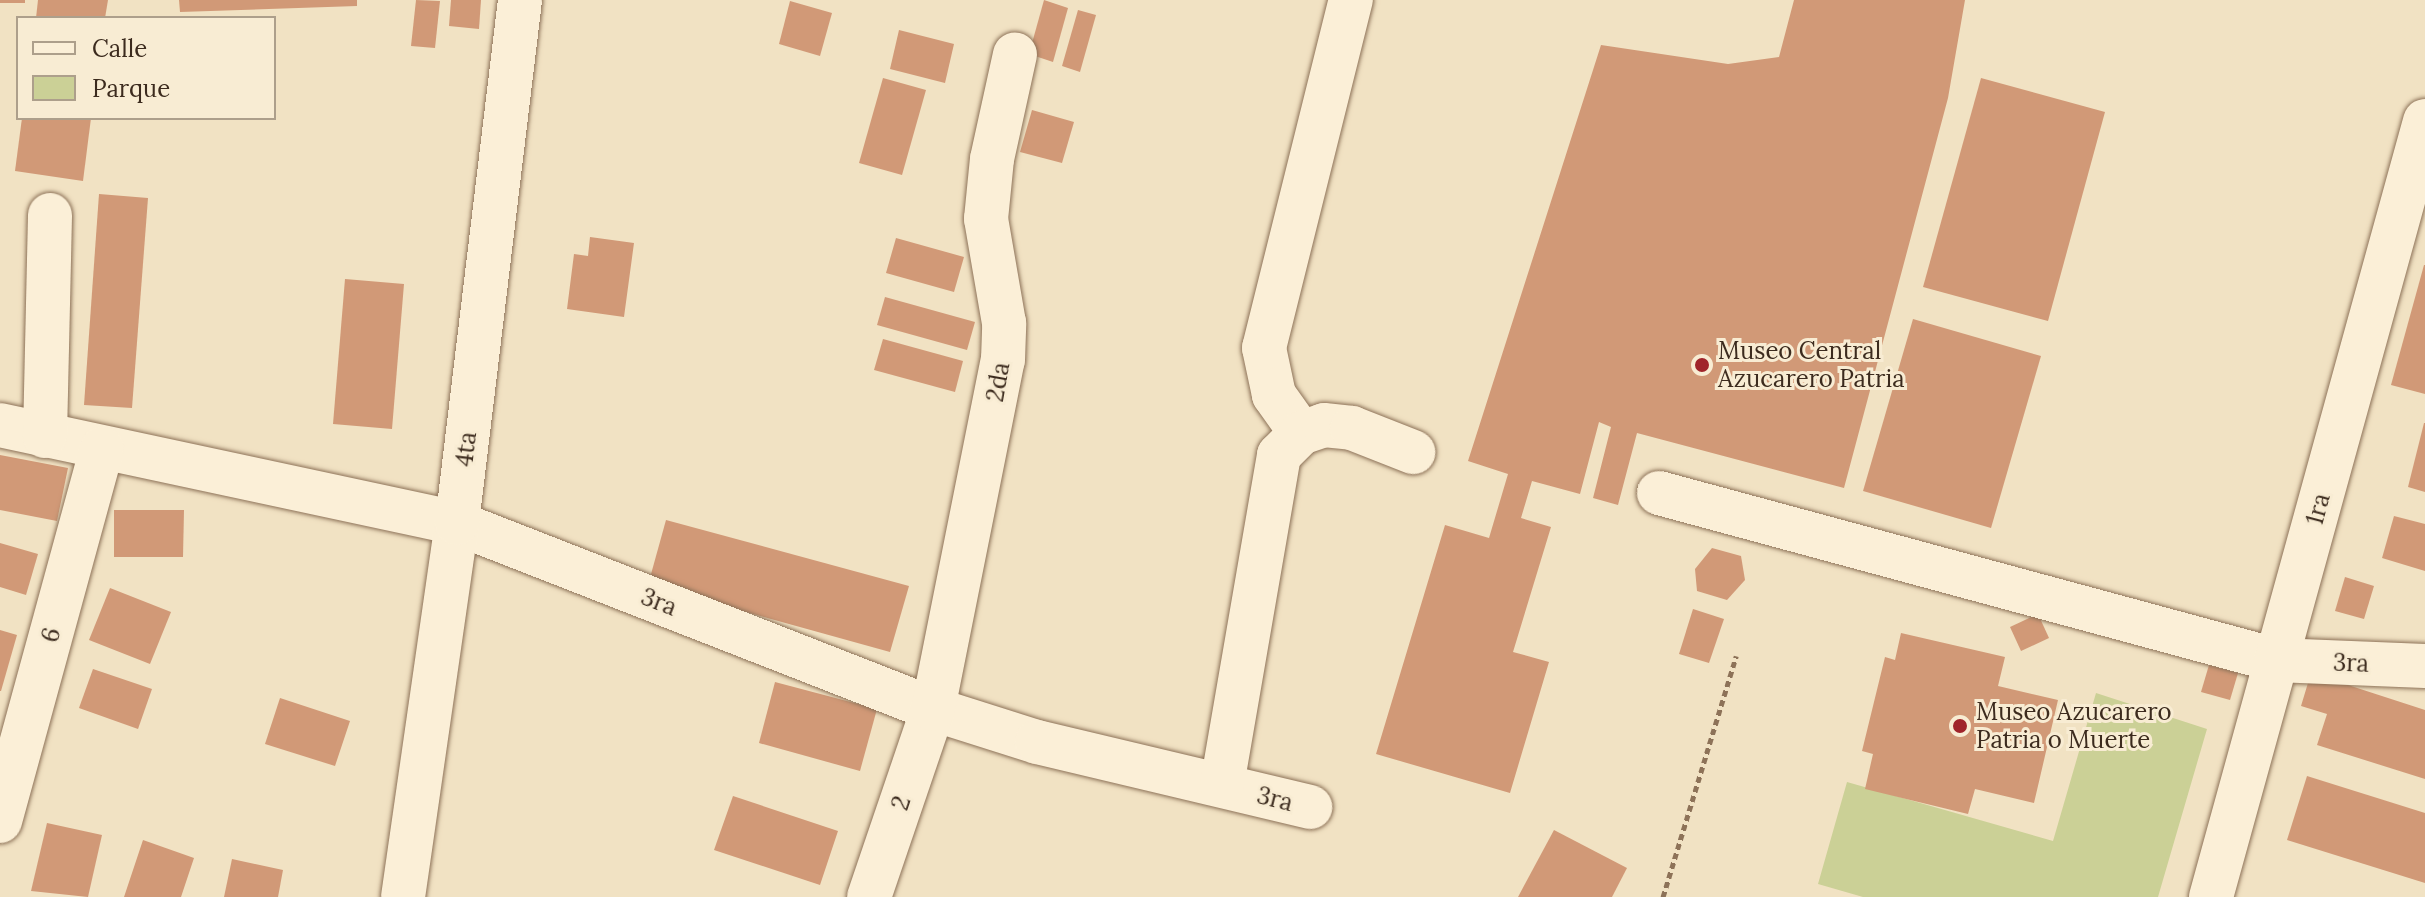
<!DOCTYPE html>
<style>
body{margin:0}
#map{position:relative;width:2425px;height:897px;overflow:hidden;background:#f1e2c3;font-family:Lora,serif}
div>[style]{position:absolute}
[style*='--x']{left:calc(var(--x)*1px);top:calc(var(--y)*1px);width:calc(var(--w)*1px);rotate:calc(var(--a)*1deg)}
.green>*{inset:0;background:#cbd096}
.building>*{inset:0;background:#d19977}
.path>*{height:5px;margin-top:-2.5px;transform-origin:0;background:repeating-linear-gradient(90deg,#8d7258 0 6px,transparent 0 10px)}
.roads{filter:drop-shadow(0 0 2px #8d7258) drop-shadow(0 0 2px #8d7258)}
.minor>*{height:44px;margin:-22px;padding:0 22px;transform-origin:22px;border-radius:22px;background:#fbefd7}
.dots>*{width:22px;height:22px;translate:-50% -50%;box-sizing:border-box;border:4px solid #f8ecd3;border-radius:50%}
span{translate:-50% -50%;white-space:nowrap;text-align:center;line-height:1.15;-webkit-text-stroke:6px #f8ecd3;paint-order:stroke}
.poi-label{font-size:24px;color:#3c2b1e}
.left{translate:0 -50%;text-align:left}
.street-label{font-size:24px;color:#3c2b1e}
.legend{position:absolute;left:16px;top:16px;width:260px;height:104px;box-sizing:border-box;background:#f8ecd3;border:2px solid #ad9f8b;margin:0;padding:10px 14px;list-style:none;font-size:24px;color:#3c2b1e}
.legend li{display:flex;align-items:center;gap:16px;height:40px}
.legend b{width:40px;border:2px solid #ad9f8b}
</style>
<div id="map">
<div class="green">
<i style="clip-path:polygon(2096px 693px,2207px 729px,2158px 897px,1863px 897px,1818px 884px,1847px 782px,2053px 841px)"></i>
</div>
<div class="building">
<i style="clip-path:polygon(0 0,25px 0,25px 3px,0 3px)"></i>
<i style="clip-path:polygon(38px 0,108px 0,105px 18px,36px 18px)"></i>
<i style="clip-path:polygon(179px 0,357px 0,357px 6px,180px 12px)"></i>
<i style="clip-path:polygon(416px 0,440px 1px,435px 48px,411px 46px)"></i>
<i style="clip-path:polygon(451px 0,481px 0,479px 29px,449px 26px)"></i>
<i style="clip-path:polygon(1044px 0,1068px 8px,1053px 62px,1029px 54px)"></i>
<i style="clip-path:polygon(1794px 0,1965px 0,1948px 98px,1844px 488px,1637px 433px,1618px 505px,1593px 498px,1611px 427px,1599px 422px,1580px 494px,1532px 481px,1521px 518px,1551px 527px,1513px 652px,1549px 662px,1510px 793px,1376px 754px,1445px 525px,1489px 538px,1508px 474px,1468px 461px,1601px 45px,1728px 64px,1779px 57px)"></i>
<i style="clip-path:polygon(790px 1px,832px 13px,820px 56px,779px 44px)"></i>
<i style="clip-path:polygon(1078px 10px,1096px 15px,1080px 72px,1062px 66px)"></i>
<i style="clip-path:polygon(899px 30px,954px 44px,945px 83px,890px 69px)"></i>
<i style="clip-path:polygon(883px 78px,926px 90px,902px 175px,859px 163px)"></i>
<i style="clip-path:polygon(1981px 78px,2105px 112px,2048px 321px,1923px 287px)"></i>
<i style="clip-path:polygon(1032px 110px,1074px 122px,1062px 163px,1020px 152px)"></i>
<i style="clip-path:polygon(22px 118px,91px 118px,83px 181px,15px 171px)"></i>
<i style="clip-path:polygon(99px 194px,148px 198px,132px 408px,84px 405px)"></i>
<i style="clip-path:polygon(590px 237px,634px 243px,624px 317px,567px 309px,574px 254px,588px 256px)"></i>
<i style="clip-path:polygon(896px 238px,964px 257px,954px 292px,886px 273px)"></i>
<i style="clip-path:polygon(2424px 265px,2425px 265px,2425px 394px,2391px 385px)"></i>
<i style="clip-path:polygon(345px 279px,404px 284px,392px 429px,333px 424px)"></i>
<i style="clip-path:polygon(885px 297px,975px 322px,967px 350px,877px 325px)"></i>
<i style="clip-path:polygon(1913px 319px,2041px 356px,1991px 528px,1863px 491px)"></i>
<i style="clip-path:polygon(883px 339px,963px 361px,955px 392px,874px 370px)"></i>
<i style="clip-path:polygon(2424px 423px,2425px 423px,2425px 492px,2408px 487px)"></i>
<i style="clip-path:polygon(0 455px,68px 468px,57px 521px,0 510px)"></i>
<i style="clip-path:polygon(114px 510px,184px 510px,183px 557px,114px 557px)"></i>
<i style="clip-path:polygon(2394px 516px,2425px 524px,2425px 571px,2382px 558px)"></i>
<i style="clip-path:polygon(666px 520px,909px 586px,890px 652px,648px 585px)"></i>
<i style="clip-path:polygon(0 543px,38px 554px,26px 595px,0 587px)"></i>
<i style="clip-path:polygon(1712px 548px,1741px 556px,1745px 580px,1727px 600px,1697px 591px,1695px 569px)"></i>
<i style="clip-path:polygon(2345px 577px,2374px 586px,2364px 619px,2335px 611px)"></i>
<i style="clip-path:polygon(110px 588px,171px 612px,150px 664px,89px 640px)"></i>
<i style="clip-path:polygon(1693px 609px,1724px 619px,1709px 663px,1679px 654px)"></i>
<i style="clip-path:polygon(2038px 614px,2049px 638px,2021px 651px,2010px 627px)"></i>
<i style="clip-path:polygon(0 630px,17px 635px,1px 691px,0 691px)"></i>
<i style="clip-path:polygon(1901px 633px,2005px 657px,1998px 686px,2058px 700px,2034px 803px,1975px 789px,1968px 814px,1865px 789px,1873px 754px,1862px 751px,1885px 657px,1895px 660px)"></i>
<i style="clip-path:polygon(2209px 665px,2238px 673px,2230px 700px,2201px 692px)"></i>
<i style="clip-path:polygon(93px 669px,152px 689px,138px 729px,79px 708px)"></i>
<i style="clip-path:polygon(2311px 673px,2425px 710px,2425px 779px,2317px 745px,2327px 714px,2301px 706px)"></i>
<i style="clip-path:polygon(775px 682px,877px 709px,860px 771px,759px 743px)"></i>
<i style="clip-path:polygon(280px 698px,350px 721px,335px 766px,265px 744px)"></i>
<i style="clip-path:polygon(2307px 776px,2425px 813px,2425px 883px,2287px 840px)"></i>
<i style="clip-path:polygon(733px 796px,838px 831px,820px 885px,714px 850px)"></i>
<i style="clip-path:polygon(47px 823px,102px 835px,88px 897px,31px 891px)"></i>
<i style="clip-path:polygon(1554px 830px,1627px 868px,1612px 897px,1518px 897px)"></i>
<i style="clip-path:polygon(143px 840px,194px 858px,181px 897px,124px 897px)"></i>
<i style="clip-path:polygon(232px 859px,283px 870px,278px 897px,224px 897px)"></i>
</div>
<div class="path">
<i style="--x:1663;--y:897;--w:252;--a:-73.1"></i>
</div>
<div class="roads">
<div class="minor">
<i style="--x:0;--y:425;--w:467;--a:12.1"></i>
<i style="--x:457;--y:523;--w:511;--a:21.34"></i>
<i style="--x:933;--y:709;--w:109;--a:17.6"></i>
<i style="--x:1037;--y:742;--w:281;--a:13.4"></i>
<i style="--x:1301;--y:433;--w:47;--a:-125.4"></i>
<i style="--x:1274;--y:395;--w:48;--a:-102"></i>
<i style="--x:1264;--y:348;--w:359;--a:-76"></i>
<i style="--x:45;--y:436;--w:221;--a:-88.7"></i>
<i style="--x:1659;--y:493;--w:639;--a:15.15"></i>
<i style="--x:2276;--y:660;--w:149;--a:2.3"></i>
<i style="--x:1222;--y:785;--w:335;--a:-80.2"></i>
<i style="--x:1279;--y:455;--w:31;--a:-45"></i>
<i style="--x:1301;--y:433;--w:24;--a:-19"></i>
<i style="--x:1324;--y:425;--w:28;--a:6"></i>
<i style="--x:1352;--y:428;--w:66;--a:21.5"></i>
<i style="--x:0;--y:821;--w:386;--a:-74.7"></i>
<i style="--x:403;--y:897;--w:378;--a:-81.8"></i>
<i style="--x:457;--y:523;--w:527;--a:-83.13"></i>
<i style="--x:869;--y:897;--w:199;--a:-71.2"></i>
<i style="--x:933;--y:709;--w:356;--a:-78.7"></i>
<i style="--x:1003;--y:360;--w:37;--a:-88"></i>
<i style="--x:1004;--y:323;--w:106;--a:-99.8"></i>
<i style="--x:986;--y:219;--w:60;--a:-84.3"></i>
<i style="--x:992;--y:159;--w:107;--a:-77.6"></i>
<i style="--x:2211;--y:897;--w:805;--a:-74.58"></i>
</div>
</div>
<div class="dots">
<i style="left:1702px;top:365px;background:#a0242a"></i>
<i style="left:1960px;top:726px;background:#a0242a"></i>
</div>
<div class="poi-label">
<span class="left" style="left:1718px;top:365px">Museo Central<br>Azucarero Patria</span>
<span class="left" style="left:1976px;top:726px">Museo Azucarero<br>Patria o Muerte</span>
</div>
<div class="street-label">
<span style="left:998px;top:382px;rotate:-80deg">2da</span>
<span style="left:466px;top:449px;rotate:-83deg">4ta</span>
<span style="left:2318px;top:509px;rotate:-75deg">1ra</span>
<span style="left:659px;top:602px;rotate:21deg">3ra</span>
<span style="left:51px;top:635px;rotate:-75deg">6</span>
<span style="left:2351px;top:663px;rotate:2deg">3ra</span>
<span style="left:1275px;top:799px;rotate:14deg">3ra</span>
<span style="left:901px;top:803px;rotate:-71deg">2</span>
</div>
<ul class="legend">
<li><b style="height:10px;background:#fbefd7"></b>Calle</li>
<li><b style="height:22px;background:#cbd096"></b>Parque</li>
</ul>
</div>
